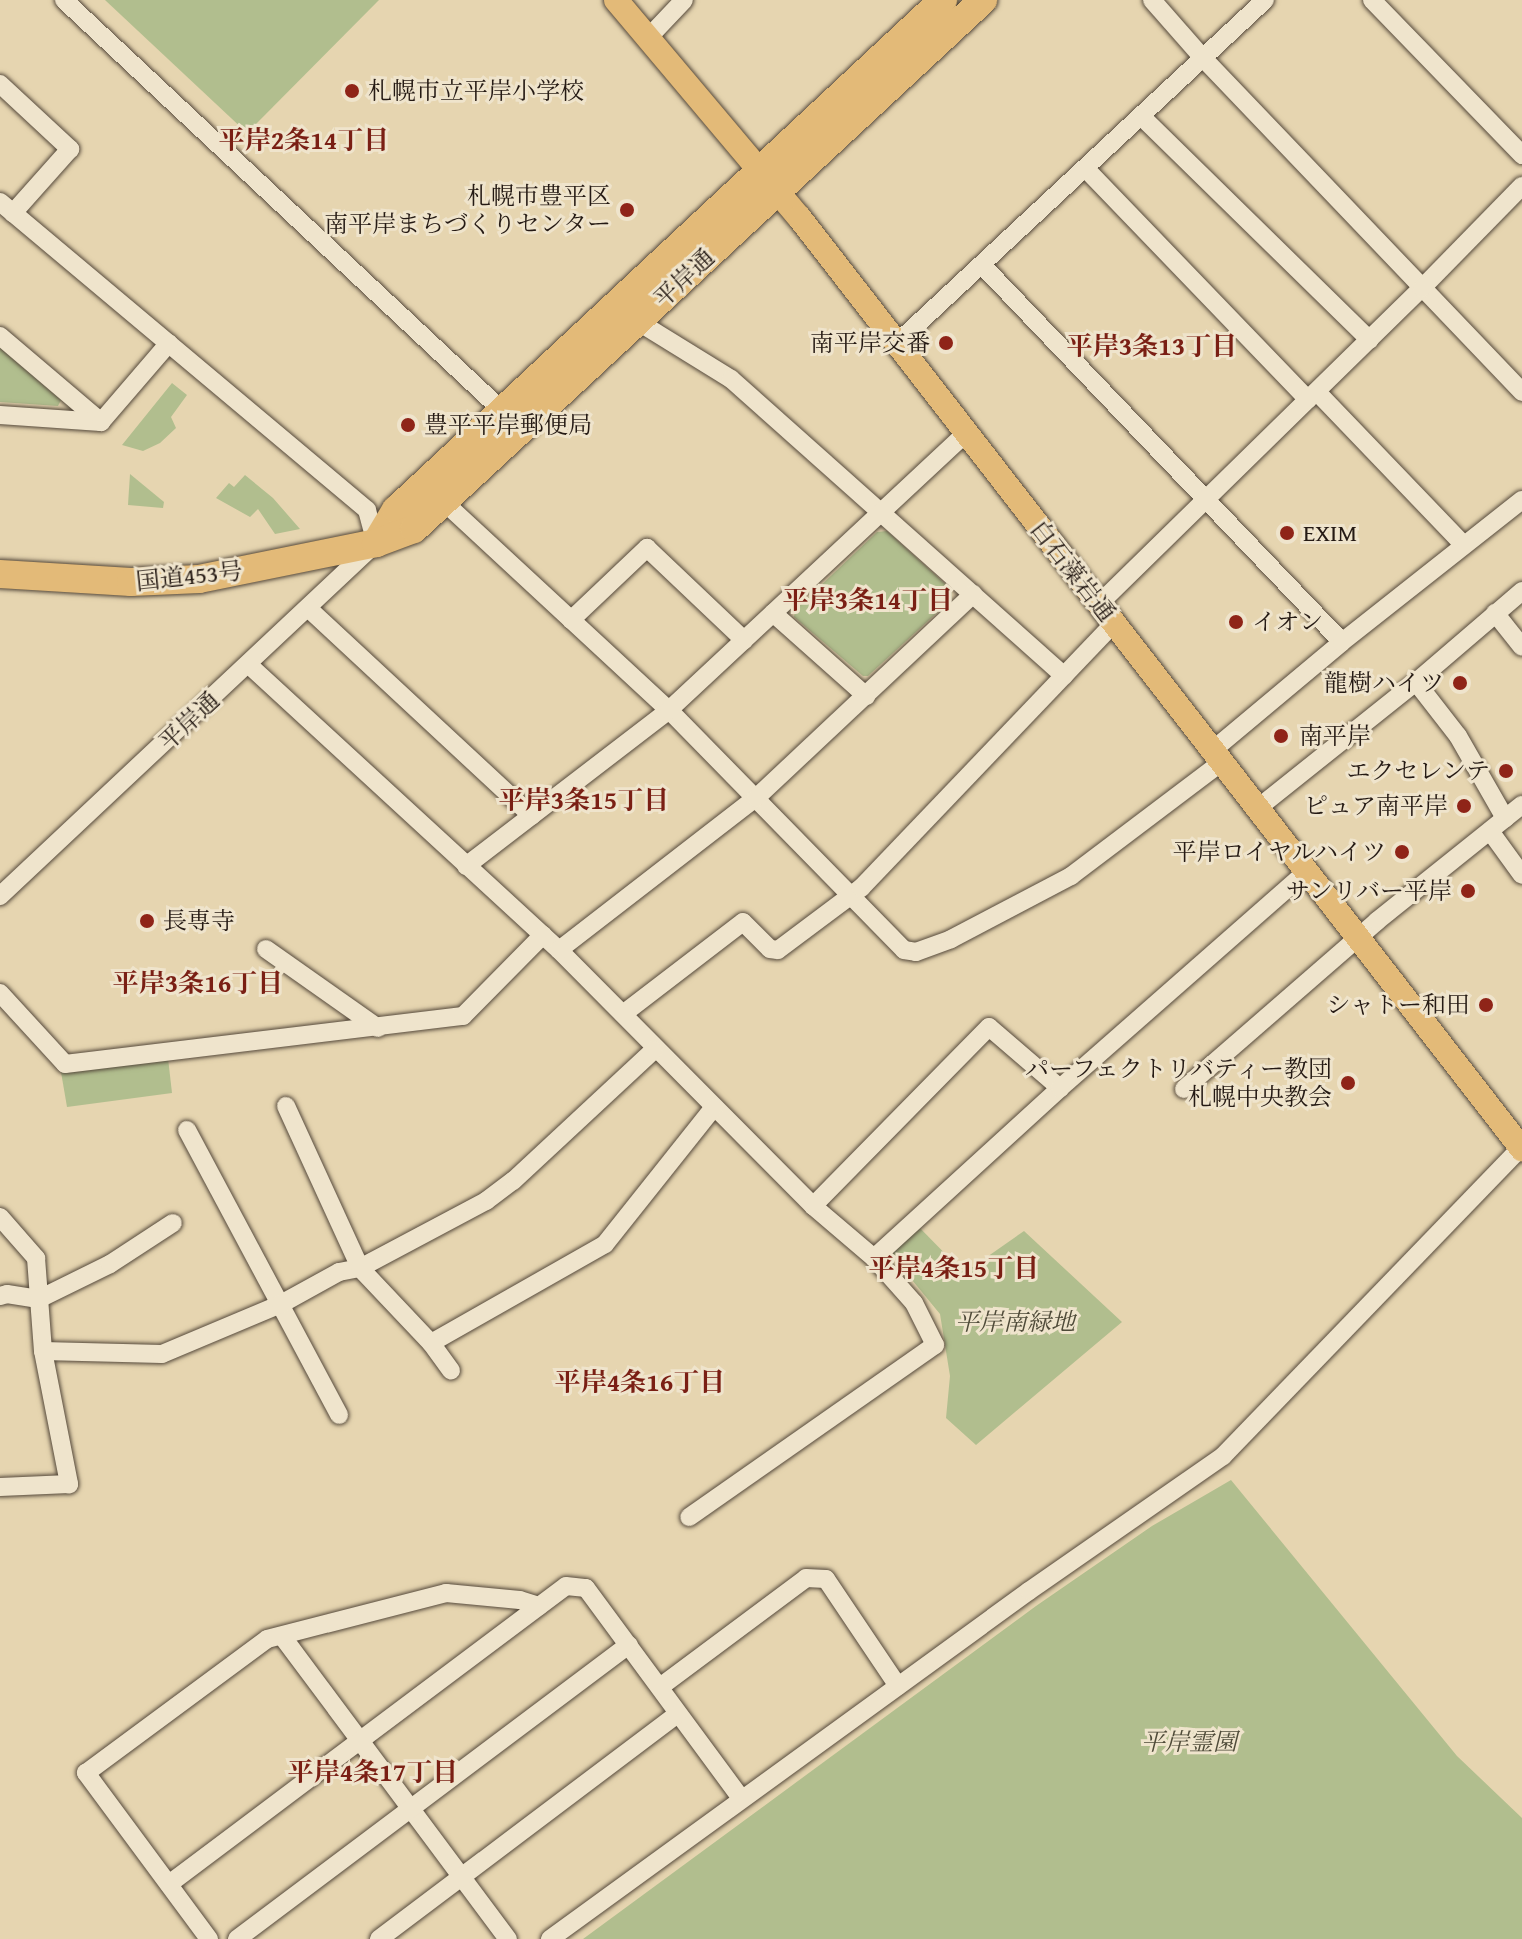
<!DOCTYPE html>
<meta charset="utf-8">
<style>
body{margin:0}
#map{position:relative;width:1522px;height:1939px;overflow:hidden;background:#e6d5b0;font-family:"Gentium Book Plus","Noto Serif JP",serif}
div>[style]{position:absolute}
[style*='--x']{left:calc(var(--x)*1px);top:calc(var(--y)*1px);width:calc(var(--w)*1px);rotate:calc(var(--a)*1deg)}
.green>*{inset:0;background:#b1be8e}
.roads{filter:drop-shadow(0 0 2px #55493b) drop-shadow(0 0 2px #55493b)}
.minor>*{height:18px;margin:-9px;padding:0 9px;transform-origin:9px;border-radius:9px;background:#efe4cc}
.major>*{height:24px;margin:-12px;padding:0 12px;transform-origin:12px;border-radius:12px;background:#e3ba78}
.highway>*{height:28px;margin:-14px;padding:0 14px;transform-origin:14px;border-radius:14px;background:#e3ba78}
.dots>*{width:22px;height:22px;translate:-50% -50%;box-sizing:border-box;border:4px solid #efe4cc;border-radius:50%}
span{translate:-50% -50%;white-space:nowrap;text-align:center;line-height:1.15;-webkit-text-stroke:6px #efe4cc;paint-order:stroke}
.poi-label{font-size:24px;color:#251a14}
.left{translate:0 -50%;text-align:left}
.right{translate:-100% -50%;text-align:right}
.street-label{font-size:24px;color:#251a14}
.park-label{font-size:24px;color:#4f4b39;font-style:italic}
.neighbourhood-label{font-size:26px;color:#7a1f14;font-weight:700}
</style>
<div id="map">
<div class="green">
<i style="clip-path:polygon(105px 0,379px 0,247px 133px)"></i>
<i style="clip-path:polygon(0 348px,61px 400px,58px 406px,0 402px)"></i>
<i style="clip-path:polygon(172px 383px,187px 395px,171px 417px,176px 428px,160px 443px,143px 451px,122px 445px)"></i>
<i style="clip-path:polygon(130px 474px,164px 502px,163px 508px,128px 505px)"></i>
<i style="clip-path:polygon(245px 475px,273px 498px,300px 529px,275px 534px,258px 509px,250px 517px,216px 498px,229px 483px,234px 487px)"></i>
<i style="clip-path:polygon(887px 531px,952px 590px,952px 599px,868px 676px,863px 676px,794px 617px,795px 610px,877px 532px)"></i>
<i style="clip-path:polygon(168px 1058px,172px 1093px,67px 1107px,61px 1072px)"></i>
<i style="clip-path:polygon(917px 1225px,964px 1273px,1024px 1231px,1122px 1322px,976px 1445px,946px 1418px,950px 1376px,940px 1314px,889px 1252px)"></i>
<i style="clip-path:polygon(1231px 1480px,1457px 1756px,1522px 1818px,1522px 1939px,583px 1939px,1036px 1606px,1152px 1526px)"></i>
</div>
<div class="roads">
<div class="minor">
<i style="--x:64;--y:0;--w:608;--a:43.14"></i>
<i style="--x:1152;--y:0;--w:77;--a:48.7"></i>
<i style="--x:1203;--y:58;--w:462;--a:46.3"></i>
<i style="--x:1372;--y:0;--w:216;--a:45.9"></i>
<i style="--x:648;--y:38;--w:52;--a:-46.5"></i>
<i style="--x:0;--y:84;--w:96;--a:42.9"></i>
<i style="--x:70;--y:149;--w:86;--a:131.7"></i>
<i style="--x:1141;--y:116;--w:320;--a:44.4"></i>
<i style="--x:1086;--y:169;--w:320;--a:46.1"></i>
<i style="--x:0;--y:202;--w:479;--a:40"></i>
<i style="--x:367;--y:510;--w:34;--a:75"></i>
<i style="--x:376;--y:543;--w:516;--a:136.81"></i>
<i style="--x:982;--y:265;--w:521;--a:46.32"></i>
<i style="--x:637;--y:321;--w:110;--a:31.7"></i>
<i style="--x:731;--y:379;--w:446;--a:41.7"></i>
<i style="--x:0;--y:336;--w:133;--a:40.4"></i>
<i style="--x:897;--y:343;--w:503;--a:-42.99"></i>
<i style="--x:1317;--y:392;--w:211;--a:46.2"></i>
<i style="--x:0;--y:415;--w:101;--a:4"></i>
<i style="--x:101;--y:422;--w:104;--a:-49.3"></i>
<i style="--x:444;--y:502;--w:306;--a:42.8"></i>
<i style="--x:669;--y:710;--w:336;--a:45.6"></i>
<i style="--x:904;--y:950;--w:12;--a:9"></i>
<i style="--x:916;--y:952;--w:37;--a:-20"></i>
<i style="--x:951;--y:939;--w:136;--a:-27.7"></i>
<i style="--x:1071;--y:876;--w:189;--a:-37.1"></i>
<i style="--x:1100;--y:603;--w:450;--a:-44.4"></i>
<i style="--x:1422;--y:288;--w:143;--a:-45.6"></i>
<i style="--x:309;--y:609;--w:304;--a:42.9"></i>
<i style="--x:773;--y:613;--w:125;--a:41.7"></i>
<i style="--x:1495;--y:613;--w:43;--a:51.5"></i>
<i style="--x:571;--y:620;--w:105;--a:-43.5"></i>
<i style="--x:647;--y:548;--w:134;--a:43.5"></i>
<i style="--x:249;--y:665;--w:421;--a:42.6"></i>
<i style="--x:559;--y:950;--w:361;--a:45.2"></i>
<i style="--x:813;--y:1206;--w:80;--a:40.4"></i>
<i style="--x:874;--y:1258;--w:60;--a:48.4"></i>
<i style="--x:914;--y:1303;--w:47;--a:63.4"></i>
<i style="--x:935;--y:1345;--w:300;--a:145"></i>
<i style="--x:1416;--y:682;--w:68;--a:52.1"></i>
<i style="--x:1458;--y:736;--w:95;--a:60.2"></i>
<i style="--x:1213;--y:750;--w:168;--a:-39.9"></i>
<i style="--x:1342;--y:642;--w:229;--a:-38.3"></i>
<i style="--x:1258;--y:808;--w:202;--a:-38.6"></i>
<i style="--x:1416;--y:682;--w:140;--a:-40.6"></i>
<i style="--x:1490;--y:831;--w:54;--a:54"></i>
<i style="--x:466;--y:866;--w:256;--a:-37.5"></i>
<i style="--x:669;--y:710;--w:406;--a:-43"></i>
<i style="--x:266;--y:949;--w:137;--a:35.2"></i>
<i style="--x:559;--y:950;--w:249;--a:-37.7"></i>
<i style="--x:756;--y:798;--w:298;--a:-43.2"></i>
<i style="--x:0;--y:993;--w:96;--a:47.5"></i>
<i style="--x:65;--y:1064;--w:401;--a:-6.9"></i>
<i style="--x:463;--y:1016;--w:114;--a:-45.4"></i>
<i style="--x:623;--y:1014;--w:151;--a:-37.5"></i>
<i style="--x:743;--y:922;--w:38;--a:45"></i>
<i style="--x:770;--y:949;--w:8;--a:7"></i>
<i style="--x:778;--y:950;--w:104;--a:-36.8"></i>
<i style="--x:861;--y:888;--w:366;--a:-46.3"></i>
<i style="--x:1184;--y:1089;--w:256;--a:-41"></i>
<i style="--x:1377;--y:921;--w:186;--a:-38.7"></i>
<i style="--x:286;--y:1106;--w:178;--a:65.4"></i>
<i style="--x:360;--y:1268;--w:103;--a:46.6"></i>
<i style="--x:431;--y:1343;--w:34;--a:54"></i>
<i style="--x:187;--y:1130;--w:323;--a:61.9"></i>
<i style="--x:813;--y:1206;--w:251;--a:-45.5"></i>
<i style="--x:989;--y:1027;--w:94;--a:40.7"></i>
<i style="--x:0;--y:1217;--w:55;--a:48.7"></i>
<i style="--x:36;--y:1258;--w:93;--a:85.7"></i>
<i style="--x:43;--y:1351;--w:136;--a:78.9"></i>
<i style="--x:69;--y:1484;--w:69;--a:177.5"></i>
<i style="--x:874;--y:1258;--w:252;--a:-42.4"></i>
<i style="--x:1060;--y:1088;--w:329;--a:-41.3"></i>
<i style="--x:0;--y:1296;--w:7;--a:-16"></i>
<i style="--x:7;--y:1294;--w:32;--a:9"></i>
<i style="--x:39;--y:1299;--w:79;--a:-26.2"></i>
<i style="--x:110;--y:1264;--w:75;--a:-33.1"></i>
<i style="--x:431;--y:1343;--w:200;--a:-29.6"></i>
<i style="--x:605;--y:1244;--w:174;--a:-51.5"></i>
<i style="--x:43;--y:1351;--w:119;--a:1.4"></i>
<i style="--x:162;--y:1354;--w:129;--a:-22.8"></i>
<i style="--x:281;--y:1304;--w:66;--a:-28.9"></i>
<i style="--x:339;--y:1272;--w:21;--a:-11"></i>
<i style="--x:360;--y:1268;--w:143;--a:-28"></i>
<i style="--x:486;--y:1201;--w:34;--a:-37"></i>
<i style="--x:513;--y:1181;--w:192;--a:-42.9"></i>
<i style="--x:282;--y:1636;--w:378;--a:53.3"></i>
<i style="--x:660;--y:1687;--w:182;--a:-36.7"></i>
<i style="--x:806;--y:1578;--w:20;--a:3"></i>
<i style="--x:826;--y:1579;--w:129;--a:56.1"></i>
<i style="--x:169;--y:1884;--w:496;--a:-36.9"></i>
<i style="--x:566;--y:1586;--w:20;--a:6"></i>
<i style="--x:586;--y:1588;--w:261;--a:53.6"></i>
<i style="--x:209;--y:1939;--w:207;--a:-126.5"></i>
<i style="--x:86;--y:1773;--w:225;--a:-36.5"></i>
<i style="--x:267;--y:1639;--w:185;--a:-14.4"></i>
<i style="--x:446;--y:1593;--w:74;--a:5.4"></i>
<i style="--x:520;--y:1600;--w:20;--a:18"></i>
<i style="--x:237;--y:1939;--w:490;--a:-36.9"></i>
<i style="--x:379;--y:1939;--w:374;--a:-37"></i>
<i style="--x:550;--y:1939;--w:592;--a:-36"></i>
<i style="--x:1029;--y:1591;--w:236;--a:-34.8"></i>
<i style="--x:1223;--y:1456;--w:429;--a:-46"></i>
</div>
<div class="major">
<i style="--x:616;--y:0;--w:284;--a:49.9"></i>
<i style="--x:799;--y:217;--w:1180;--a:52.2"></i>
</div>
<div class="highway">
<i style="--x:376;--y:543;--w:39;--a:-59"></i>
<i style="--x:396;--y:510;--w:748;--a:-43"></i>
<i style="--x:0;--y:574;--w:131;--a:3.5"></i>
<i style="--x:131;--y:582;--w:68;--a:-2.5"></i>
<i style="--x:199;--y:579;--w:181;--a:-11.5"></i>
<i style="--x:376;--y:543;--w:40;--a:-20.2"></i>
<i style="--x:414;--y:529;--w:777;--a:-42.91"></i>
</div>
</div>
<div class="dots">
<i style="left:352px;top:91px;background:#8f2418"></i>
<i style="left:627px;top:210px;background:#8f2418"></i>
<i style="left:946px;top:343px;background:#8f2418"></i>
<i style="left:408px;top:425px;background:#8f2418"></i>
<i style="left:1287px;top:533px;background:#8f2418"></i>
<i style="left:1236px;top:622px;background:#8f2418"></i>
<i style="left:1460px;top:683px;background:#8f2418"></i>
<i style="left:1281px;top:736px;background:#8f2418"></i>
<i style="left:1506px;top:771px;background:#8f2418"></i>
<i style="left:1464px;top:806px;background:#8f2418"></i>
<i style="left:1402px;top:852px;background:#8f2418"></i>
<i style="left:1468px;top:891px;background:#8f2418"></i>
<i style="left:147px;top:921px;background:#8f2418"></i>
<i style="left:1486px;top:1005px;background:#8f2418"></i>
<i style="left:1348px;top:1083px;background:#8f2418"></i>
</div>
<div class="poi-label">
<span class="left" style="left:368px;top:91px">札幌市立平岸小学校</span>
<span class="right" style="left:611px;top:210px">札幌市豊平区<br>南平岸まちづくりセンター</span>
<span class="right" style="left:930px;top:343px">南平岸交番</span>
<span class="left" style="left:424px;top:425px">豊平平岸郵便局</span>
<span class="left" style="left:1303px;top:533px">EXIM</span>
<span class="left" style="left:1252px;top:622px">イオン</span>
<span class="right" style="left:1444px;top:683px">龍樹ハイツ</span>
<span class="left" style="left:1299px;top:736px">南平岸</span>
<span class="right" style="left:1490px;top:771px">エクセレンテ</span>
<span class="right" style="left:1448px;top:806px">ピュア南平岸</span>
<span class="right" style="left:1386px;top:852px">平岸ロイヤルハイツ</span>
<span class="right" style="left:1452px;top:891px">サンリバー平岸</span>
<span class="left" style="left:163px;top:921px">長専寺</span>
<span class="right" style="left:1470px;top:1005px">シャトー和田</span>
<span class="right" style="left:1332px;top:1083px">パーフェクトリバティー教団<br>札幌中央教会</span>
</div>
<div class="street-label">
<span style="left:684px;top:278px;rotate:-43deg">平岸通</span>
<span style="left:1073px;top:571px;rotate:52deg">白石藻岩通</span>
<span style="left:189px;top:576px;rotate:-6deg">国道453号</span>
<span style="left:189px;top:721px;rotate:-43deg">平岸通</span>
</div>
<div class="park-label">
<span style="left:1015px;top:1322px">平岸南緑地</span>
<span style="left:1189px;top:1742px">平岸霊園</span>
</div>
<div class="neighbourhood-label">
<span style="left:304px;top:140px">平岸2条14丁目</span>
<span style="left:1152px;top:346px">平岸3条13丁目</span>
<span style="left:868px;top:600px">平岸3条14丁目</span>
<span style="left:584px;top:800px">平岸3条15丁目</span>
<span style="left:198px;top:983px">平岸3条16丁目</span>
<span style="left:954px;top:1268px">平岸4条15丁目</span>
<span style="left:640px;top:1382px">平岸4条16丁目</span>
<span style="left:373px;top:1772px">平岸4条17丁目</span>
</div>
</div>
